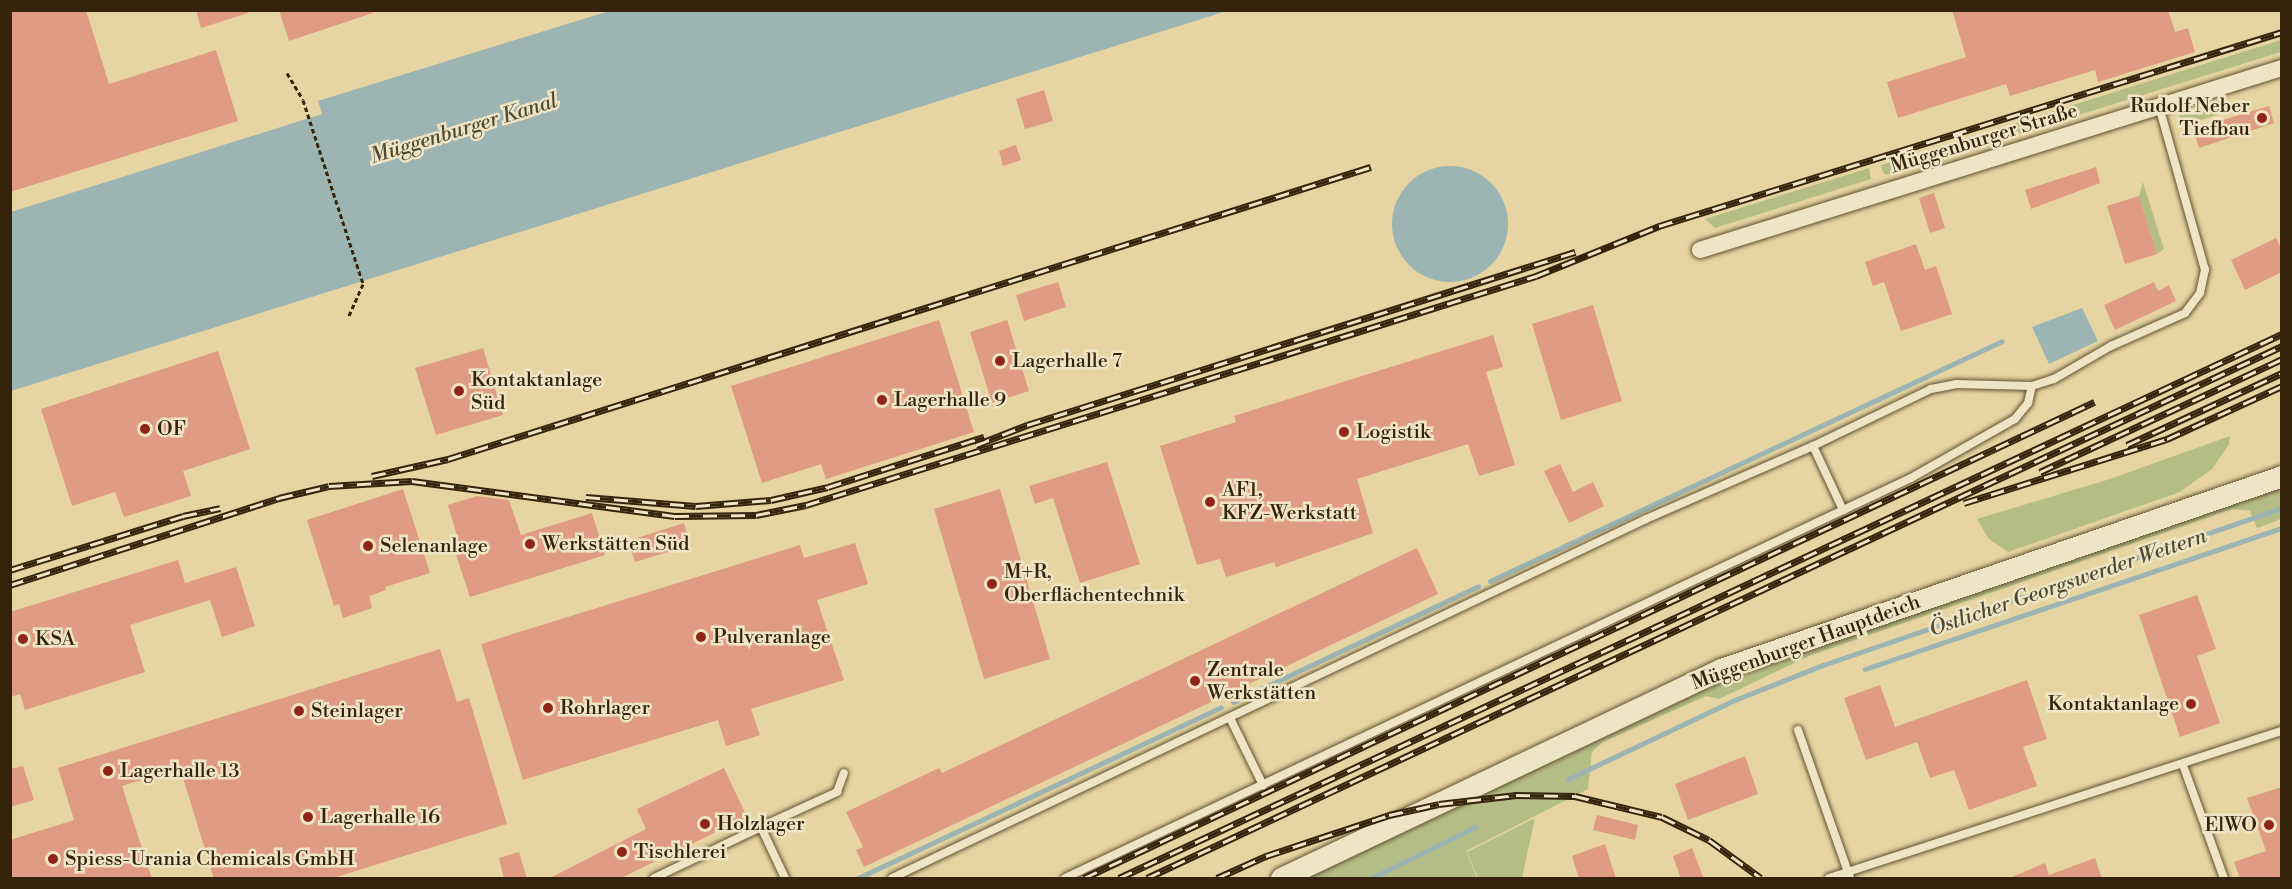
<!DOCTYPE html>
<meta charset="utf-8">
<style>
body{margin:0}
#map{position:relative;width:2292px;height:889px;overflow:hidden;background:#e6d5a2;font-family:"Libre Bodoni",serif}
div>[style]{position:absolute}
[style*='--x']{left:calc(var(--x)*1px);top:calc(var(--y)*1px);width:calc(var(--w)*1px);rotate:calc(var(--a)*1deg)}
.green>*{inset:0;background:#b4bd85}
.water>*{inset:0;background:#9cb5b2}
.round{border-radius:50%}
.stream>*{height:5px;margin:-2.5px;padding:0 2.5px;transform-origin:2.5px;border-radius:2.5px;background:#9cb5b2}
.building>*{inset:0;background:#df9b84}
.path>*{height:3px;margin-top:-1.5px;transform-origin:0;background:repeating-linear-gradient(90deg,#35230c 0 4.5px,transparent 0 7.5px)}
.roads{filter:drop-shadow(0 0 2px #615032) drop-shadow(0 0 2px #615032)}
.service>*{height:8px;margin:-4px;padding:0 4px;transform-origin:4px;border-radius:4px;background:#efe4c3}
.minor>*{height:16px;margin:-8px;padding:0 8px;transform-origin:8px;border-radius:8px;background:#efe4c3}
.tertiary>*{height:21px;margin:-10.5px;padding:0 10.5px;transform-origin:10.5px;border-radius:10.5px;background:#efe4c3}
.rail>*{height:7px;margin-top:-3.5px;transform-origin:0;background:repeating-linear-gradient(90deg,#efe4c3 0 14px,#35230c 0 28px);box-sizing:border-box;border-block:2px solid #35230c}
.dots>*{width:16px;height:16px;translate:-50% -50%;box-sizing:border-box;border:3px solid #efe4c3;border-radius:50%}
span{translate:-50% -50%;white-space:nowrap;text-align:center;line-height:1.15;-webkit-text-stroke:5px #efe4c3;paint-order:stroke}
.poi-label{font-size:20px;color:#35230c}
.right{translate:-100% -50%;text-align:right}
.left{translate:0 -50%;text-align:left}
.street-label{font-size:20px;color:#35230c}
.water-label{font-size:21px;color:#4f4836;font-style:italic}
.frame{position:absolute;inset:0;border:12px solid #35230c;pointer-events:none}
</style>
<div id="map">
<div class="green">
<i style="clip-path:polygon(2281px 40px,2281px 52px,1886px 175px,1883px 172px,1881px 165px)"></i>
<i style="clip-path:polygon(2221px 101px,2227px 112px,2180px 126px,2179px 116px)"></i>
<i style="clip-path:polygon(1869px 168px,1871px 179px,1715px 228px,1705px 219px)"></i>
<i style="clip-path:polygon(2143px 182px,2164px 249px,2157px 254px,2139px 196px)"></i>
<i style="clip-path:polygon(2230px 436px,2229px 444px,2212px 469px,2180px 492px,2008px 552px,1989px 539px,1977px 519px,2110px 479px)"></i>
<i style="clip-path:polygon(2281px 485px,2281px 519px,2257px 528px,2250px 511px,2232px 509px,1809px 656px,1719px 699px,1706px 696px,1603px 742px,1592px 752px,1588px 789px,1466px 851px,1477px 878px,1303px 878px,1722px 682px)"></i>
<i style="clip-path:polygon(1535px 818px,1522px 878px,1478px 878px,1467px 852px)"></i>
</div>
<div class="water">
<i style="clip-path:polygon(609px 11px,1227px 11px,11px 391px,11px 212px,322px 114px,318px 101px)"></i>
<i class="round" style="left:1392px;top:166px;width:116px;height:116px"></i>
<i style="clip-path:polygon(2082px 308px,2098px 341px,2049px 364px,2032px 327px)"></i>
</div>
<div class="stream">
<i style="--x:1490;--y:581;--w:565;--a:-25.11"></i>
<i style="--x:1865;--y:669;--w:440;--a:-18.7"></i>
<i style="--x:1233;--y:702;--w:271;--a:-25.3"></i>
<i style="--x:1568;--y:779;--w:182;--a:-25.4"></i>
<i style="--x:1732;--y:701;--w:98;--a:-21.6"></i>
<i style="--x:1823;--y:665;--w:485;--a:-18.9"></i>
<i style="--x:858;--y:878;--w:401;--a:-25.2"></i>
<i style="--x:1371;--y:878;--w:116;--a:-26.1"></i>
</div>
<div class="building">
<i style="clip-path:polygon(10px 10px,86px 10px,109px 84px,216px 50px,238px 121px,10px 192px)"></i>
<i style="clip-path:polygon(196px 10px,248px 10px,248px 13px,201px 28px)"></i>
<i style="clip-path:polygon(279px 10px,372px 10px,373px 13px,289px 41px)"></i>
<i style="clip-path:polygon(1952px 10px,2168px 10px,2175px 32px,2188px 28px,2195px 52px,2098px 82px,2095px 70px,2010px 96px,2006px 84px,1898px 118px,1887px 82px,1966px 57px)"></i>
<i style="clip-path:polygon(1044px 90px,1053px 121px,1025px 129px,1016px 99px)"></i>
<i style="clip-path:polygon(2269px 106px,2274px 123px,2199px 148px,2193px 129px)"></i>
<i style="clip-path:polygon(1016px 145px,1021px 160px,1003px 166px,999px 151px)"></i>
<i style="clip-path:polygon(2096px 167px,2100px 183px,2031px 209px,2025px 190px)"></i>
<i style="clip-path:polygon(1934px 193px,1945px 228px,1930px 233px,1919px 198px)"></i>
<i style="clip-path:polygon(2139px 196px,2157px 254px,2125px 264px,2107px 206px)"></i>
<i style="clip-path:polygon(2276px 238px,2282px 250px,2282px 272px,2245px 290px,2231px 260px)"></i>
<i style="clip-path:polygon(1916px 244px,1925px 270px,1936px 266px,1952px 314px,1901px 331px,1884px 282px,1873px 286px,1865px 262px)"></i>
<i style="clip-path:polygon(1058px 282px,1066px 307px,1024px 321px,1016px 295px)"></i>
<i style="clip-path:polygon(2154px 282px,2158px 291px,2169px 285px,2176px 301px,2115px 330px,2104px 305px)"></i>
<i style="clip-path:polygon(1593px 305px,1622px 401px,1561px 420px,1532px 324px)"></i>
<i style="clip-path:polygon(939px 320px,974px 432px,826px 479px,821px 464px,762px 483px,731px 386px)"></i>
<i style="clip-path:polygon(1007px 320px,1029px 391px,992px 403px,970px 332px)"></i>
<i style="clip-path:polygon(1493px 335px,1503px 367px,1486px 372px,1515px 465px,1479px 476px,1468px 444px,1357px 479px,1373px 533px,1276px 567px,1274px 562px,1226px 577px,1220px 559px,1197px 565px,1160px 446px,1236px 422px,1234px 416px)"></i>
<i style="clip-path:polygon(483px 348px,503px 415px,436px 435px,415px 368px)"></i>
<i style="clip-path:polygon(218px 351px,250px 449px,183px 471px,191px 496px,124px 517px,115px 492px,72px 506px,41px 409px)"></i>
<i style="clip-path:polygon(1107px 462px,1140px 564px,1080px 583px,1053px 498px,1035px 504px,1029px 486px)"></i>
<i style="clip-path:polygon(1560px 464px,1573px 492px,1593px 482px,1604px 506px,1569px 523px,1544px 471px)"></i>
<i style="clip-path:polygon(403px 489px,430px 573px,385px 587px,386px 590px,369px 596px,372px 608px,343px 618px,339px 604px,334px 606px,307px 520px)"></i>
<i style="clip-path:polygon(1000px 489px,1050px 659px,984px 679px,934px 509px)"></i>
<i style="clip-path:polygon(477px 496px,509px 500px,521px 535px,592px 513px,605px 555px,470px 597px,456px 555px,462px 553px,448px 505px)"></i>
<i style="clip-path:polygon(684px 523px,690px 545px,635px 562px,628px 541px)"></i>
<i style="clip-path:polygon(855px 543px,868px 584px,817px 600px,844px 680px,751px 709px,760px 735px,726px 746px,718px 720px,523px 780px,481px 644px,800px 545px,804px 558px)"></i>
<i style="clip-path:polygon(1417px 548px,1438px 594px,864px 867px,856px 850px,863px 847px,846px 812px,939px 768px,942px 773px)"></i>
<i style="clip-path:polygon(178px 560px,185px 583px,236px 567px,255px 626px,222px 637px,210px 600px,130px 625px,145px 672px,25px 710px,20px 694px,10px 697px,10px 612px)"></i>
<i style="clip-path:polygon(2197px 595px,2216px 649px,2197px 656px,2220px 723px,2180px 737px,2139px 615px)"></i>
<i style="clip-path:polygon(440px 649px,457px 702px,469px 698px,507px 824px,330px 879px,214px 879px,180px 768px,122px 786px,152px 879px,10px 879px,10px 840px,74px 820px,58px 768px)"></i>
<i style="clip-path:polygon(2027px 680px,2047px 739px,2023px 747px,2037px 786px,1969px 810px,1954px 770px,1930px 778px,1917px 742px,1866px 760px,1844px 698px,1880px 685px,1895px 727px)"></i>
<i style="clip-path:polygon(1745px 756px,1758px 794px,1688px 820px,1675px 784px)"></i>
<i style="clip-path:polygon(23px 766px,34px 800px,10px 807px,10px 769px)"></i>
<i style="clip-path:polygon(724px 768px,747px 817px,619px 879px,548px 879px,646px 829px,637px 809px)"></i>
<i style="clip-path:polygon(2282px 787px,2282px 879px,2240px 879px,2234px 862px,2266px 851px,2247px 798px)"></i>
<i style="clip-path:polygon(1597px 815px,1638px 825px,1635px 840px,1593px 830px)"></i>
<i style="clip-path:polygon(1605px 844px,1616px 879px,1579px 879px,1572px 856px)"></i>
<i style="clip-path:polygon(1692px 848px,1704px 879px,1681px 879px,1673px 856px)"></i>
<i style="clip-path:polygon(519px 852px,527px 879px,504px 879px,499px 858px)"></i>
<i style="clip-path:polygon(2095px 858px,2102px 879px,2007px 879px,2045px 863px,2049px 875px)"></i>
</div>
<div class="path">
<i style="--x:287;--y:73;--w:31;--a:59"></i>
<i style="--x:303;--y:100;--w:194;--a:71.9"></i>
<i style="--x:363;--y:284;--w:36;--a:114"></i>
</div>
<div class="roads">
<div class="service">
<i style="--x:1813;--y:446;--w:71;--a:64.9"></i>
<i style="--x:1230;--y:718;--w:75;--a:63.8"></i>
<i style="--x:1798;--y:730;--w:157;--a:70.6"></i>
<i style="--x:2183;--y:765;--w:120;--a:70.1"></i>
<i style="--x:654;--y:878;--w:119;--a:-25.5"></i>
<i style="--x:785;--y:878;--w:56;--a:-115.2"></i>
<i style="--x:761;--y:827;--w:84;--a:-24.7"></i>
<i style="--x:837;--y:792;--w:20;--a:-70"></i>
<i style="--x:892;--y:878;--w:835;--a:-25.46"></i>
<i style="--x:1646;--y:519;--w:182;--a:-23.6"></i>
<i style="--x:1813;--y:446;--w:131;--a:-25.8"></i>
<i style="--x:1931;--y:389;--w:25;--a:-11"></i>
<i style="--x:1956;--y:384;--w:76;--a:1.5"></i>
<i style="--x:2032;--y:386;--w:23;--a:-18"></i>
<i style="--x:2054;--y:379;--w:66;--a:-30.1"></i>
<i style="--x:2111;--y:346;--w:81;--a:-24"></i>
<i style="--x:2185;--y:313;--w:25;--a:-53"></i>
<i style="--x:2200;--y:293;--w:24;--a:-78"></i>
<i style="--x:2205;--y:270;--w:170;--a:-105.7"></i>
<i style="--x:1065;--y:878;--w:936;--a:-25.31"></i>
<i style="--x:1911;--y:478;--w:120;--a:-29.6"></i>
<i style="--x:2015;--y:419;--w:21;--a:-51"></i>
<i style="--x:2028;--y:403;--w:17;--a:-77"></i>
<i style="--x:1829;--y:878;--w:476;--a:-18"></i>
</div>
<div class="minor">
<i style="--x:1700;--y:250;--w:610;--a:-17.37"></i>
</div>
<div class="tertiary">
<i style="--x:1281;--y:878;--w:487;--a:-25.4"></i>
<i style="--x:1721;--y:669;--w:593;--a:-18.98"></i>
</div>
</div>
<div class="rail">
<i style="--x:976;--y:445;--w:55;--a:-21.4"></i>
<i style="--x:1027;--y:425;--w:575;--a:-17.52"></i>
<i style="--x:2127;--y:445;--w:171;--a:-24.9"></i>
<i style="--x:2040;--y:472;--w:267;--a:-25"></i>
<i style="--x:372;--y:476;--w:78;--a:-12.6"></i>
<i style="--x:448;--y:459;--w:968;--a:-17.56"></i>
<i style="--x:586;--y:497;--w:110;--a:4.7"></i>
<i style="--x:696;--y:506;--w:75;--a:-4.6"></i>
<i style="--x:771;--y:500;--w:58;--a:-12.8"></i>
<i style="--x:828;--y:487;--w:164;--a:-17.8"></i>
<i style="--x:1964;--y:503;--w:213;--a:-17.5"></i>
<i style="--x:2167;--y:439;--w:127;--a:-24.7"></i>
<i style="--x:10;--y:570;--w:181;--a:-17.3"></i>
<i style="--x:183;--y:516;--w:38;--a:-12"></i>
<i style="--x:10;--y:585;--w:283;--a:-17.9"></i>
<i style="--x:279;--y:498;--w:51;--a:-13.5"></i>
<i style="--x:329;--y:486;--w:83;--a:-3.4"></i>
<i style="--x:412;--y:481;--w:265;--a:7.6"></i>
<i style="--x:675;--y:516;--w:81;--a:-0.7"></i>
<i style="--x:756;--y:515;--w:51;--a:-11.3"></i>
<i style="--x:806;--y:505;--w:765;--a:-17.42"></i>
<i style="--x:1536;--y:276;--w:133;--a:-22.1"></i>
<i style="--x:1659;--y:226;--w:653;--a:-17.3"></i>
<i style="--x:1084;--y:878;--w:1117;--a:-25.23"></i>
<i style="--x:1119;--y:878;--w:1284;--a:-25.07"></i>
<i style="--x:1147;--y:878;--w:1253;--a:-25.11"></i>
<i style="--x:1217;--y:878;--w:54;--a:-24.2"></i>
<i style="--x:1266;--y:856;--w:130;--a:-18.4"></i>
<i style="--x:1389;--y:815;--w:51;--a:-12.4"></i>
<i style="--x:1439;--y:804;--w:78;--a:-6.7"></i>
<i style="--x:1516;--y:795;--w:59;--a:1"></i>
<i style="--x:1575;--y:796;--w:89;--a:13.6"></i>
<i style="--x:1662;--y:817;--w:52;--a:26.1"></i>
<i style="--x:1709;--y:840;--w:64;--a:36.2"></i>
</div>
<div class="dots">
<i style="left:2262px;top:118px;background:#8f2418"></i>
<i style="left:1000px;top:361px;background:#8f2418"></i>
<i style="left:459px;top:391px;background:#8f2418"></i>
<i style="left:882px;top:400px;background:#8f2418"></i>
<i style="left:145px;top:429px;background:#8f2418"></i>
<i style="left:1344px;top:432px;background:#8f2418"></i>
<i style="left:1210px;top:502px;background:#8f2418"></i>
<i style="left:530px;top:544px;background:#8f2418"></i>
<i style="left:368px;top:546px;background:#8f2418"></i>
<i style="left:992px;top:584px;background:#8f2418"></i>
<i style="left:701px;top:637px;background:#8f2418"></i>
<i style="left:23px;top:639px;background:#8f2418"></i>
<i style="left:1195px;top:681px;background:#8f2418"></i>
<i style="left:2191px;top:704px;background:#8f2418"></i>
<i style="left:548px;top:708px;background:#8f2418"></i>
<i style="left:299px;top:711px;background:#8f2418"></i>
<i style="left:108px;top:771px;background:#8f2418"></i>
<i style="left:308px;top:817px;background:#8f2418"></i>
<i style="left:705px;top:824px;background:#8f2418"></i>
<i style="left:2269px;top:825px;background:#8f2418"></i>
<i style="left:622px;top:852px;background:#8f2418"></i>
<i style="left:53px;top:859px;background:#8f2418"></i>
</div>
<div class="poi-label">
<span class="right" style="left:2250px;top:118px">Rudolf Neber<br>Tiefbau</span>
<span class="left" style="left:1012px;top:361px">Lagerhalle 7</span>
<span class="left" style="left:471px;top:392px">Kontaktanlage<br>Süd</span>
<span class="left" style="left:894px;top:400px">Lagerhalle 9</span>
<span class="left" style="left:157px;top:429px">OF</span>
<span class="left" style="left:1356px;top:432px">Logistik</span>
<span class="left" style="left:1222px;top:502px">AF1,<br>KFZ-Werkstatt</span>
<span class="left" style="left:542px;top:544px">Werkstätten Süd</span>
<span class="left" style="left:380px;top:546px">Selenanlage</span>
<span class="left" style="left:1004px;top:584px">M+R,<br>Oberflächentechnik</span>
<span class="left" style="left:713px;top:637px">Pulveranlage</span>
<span class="left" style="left:35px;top:639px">KSA</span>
<span class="left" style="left:1207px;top:682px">Zentrale<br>Werkstätten</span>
<span class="right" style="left:2179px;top:704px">Kontaktanlage</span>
<span class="left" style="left:560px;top:708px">Rohrlager</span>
<span class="left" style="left:311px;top:711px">Steinlager</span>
<span class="left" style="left:120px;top:771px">Lagerhalle 13</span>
<span class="left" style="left:320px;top:817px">Lagerhalle 16</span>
<span class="left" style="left:717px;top:824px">Holzlager</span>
<span class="right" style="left:2257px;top:825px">ElWO</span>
<span class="left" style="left:634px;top:852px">Tischlerei</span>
<span class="left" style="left:65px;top:859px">Spiess-Urania Chemicals GmbH</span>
</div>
<div class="street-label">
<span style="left:1984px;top:139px;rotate:-17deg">Müggenburger Straße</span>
<span style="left:1806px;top:643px;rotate:-20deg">Müggenburger Hauptdeich</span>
</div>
<div class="water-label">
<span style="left:464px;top:129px;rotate:-17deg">Müggenburger Kanal</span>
<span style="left:2068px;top:583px;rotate:-19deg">Östlicher Georgswerder Wettern</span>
</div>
<div class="frame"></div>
</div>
